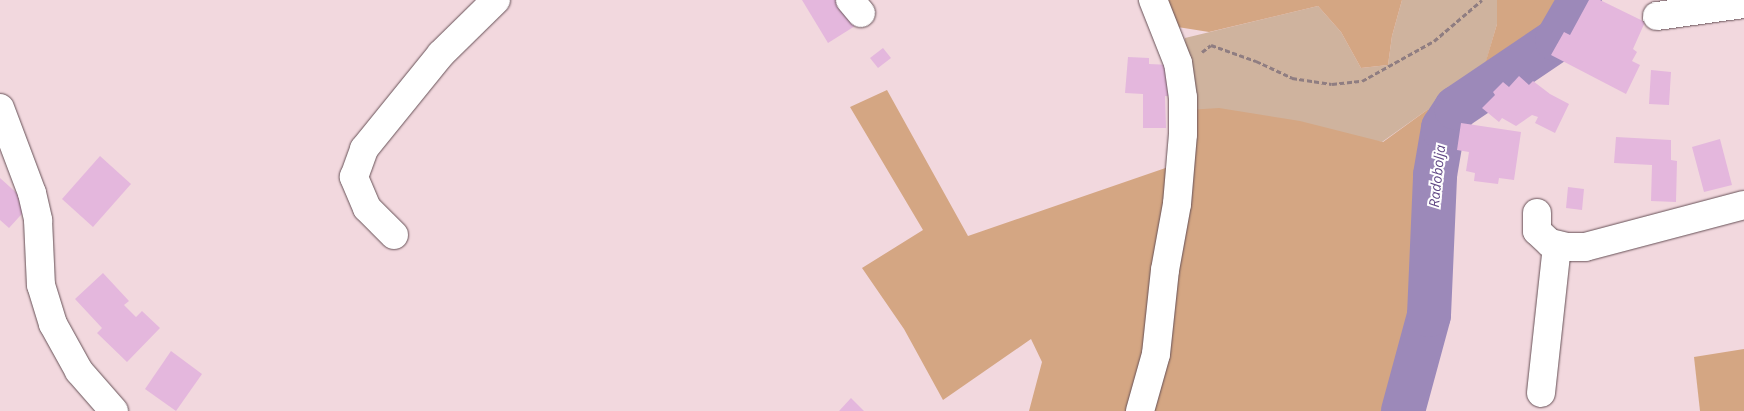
<!DOCTYPE html>
<style>
body{margin:0}
#map{position:relative;width:1744px;height:411px;overflow:hidden;background:#f2d8de;font-family:"Open Sans",sans-serif}
div>[style]{position:absolute}
[style*='--x']{left:calc(var(--x)*1px);top:calc(var(--y)*1px);width:calc(var(--w)*1px);rotate:calc(var(--a)*1deg)}
.green>*{inset:0;background:#cfb39e}
.forest>*{inset:0;background:#d4a683}
.river>*{height:44px;margin:-22px;padding:0 22px;transform-origin:22px;border-radius:22px;background:#9c89b9}
.building>*{inset:0;background:#e4b7dd}
.path>*{height:3px;margin-top:-1.5px;transform-origin:0;background:repeating-linear-gradient(90deg,#8f7d81 0 5px,transparent 0 7.5px)}
.roads{filter:drop-shadow(0 0 1px #665056) drop-shadow(0 0 1px #665056)}
.minor>*{height:28px;margin:-14px;padding:0 14px;transform-origin:14px;border-radius:14px;background:#fff}
span{translate:-50% -50%;white-space:nowrap;text-align:center;line-height:1.15;-webkit-text-stroke:4px #fff;paint-order:stroke}
.water-label{font-size:14px;color:#604684;font-style:italic}
</style>
<div id="map">
<div class="green">
<i style="clip-path:polygon(1402px 0,1497px 0,1497px 24px,1485px 65px,1456px 108px,1427px 110px,1382px 142px,1188px 110px,1185px 38px,1318px 6px,1341px 32px,1361px 68px,1388px 65px,1392px 36px)"></i>
</div>
<div class="forest">
<i style="clip-path:polygon(1154px 0,1402px 0,1392px 36px,1388px 65px,1361px 68px,1341px 32px,1318px 6px,1209px 32px,1165px 25px)"></i>
<i style="clip-path:polygon(1497px 0,1580px 0,1557px 40px,1457px 108px,1443px 128px,1435px 175px,1429px 315px,1403px 411px,1029px 411px,1042px 362px,1031px 339px,943px 400px,904px 329px,862px 268px,923px 230px,850px 107px,887px 90px,968px 236px,1180px 163px,1188px 110px,1219px 108px,1300px 121px,1383px 142px,1427px 110px,1457px 108px,1485px 64px,1497px 24px)"></i>
<i style="clip-path:polygon(1744px 349px,1744px 411px,1700px 411px,1694px 357px)"></i>
</div>
<div class="river">
<i style="--x:1403;--y:411;--w:99;--a:-74.8"></i>
<i style="--x:1429;--y:315;--w:140;--a:-87.5"></i>
<i style="--x:1435;--y:175;--w:48;--a:-80.3"></i>
<i style="--x:1443;--y:128;--w:24;--a:-57"></i>
<i style="--x:1456;--y:108;--w:122;--a:-34"></i>
<i style="--x:1557;--y:40;--w:46;--a:-60.1"></i>
</div>
<div class="building">
<i style="clip-path:polygon(802px 0,838px 0,855px 26px,828px 43px)"></i>
<i style="clip-path:polygon(1589px 0,1600px 0,1645px 22px,1633px 49px,1637px 52px,1632px 61px,1640px 65px,1626px 94px,1551px 55px,1564px 32px,1570px 35px)"></i>
<i style="clip-path:polygon(883px 48px,891px 58px,878px 68px,870px 58px)"></i>
<i style="clip-path:polygon(1128px 57px,1149px 58px,1149px 64px,1171px 65px,1169px 96px,1165px 96px,1166px 128px,1143px 128px,1143px 94px,1125px 93px)"></i>
<i style="clip-path:polygon(1651px 70px,1671px 72px,1669px 105px,1649px 104px)"></i>
<i style="clip-path:polygon(1519px 76px,1529px 85px,1533px 81px,1550px 94px,1569px 104px,1555px 133px,1535px 123px,1538px 117px,1532px 115px,1516px 126px,1502px 118px,1499px 122px,1482px 108px,1495px 95px,1493px 92px,1503px 82px,1509px 87px)"></i>
<i style="clip-path:polygon(1461px 123px,1521px 132px,1514px 180px,1499px 178px,1498px 184px,1474px 181px,1475px 173px,1466px 171px,1469px 152px,1457px 150px)"></i>
<i style="clip-path:polygon(1616px 137px,1671px 140px,1671px 160px,1677px 161px,1676px 202px,1651px 201px,1652px 165px,1614px 163px)"></i>
<i style="clip-path:polygon(1720px 139px,1732px 185px,1704px 192px,1692px 147px)"></i>
<i style="clip-path:polygon(100px 156px,131px 184px,93px 227px,62px 199px)"></i>
<i style="clip-path:polygon(0 178px,30px 205px,9px 228px,0 220px)"></i>
<i style="clip-path:polygon(1568px 187px,1584px 189px,1582px 210px,1566px 208px)"></i>
<i style="clip-path:polygon(103px 273px,129px 301px,124px 305px,136px 317px,142px 311px,160px 328px,127px 362px,97px 333px,102px 328px,75px 299px)"></i>
<i style="clip-path:polygon(171px 351px,202px 374px,176px 411px,145px 389px)"></i>
<i style="clip-path:polygon(851px 398px,864px 411px,839px 411px)"></i>
</div>
<div class="path">
<i style="--x:1202;--y:52;--w:11;--a:-38"></i>
<i style="--x:1211;--y:45;--w:48;--a:19.6"></i>
<i style="--x:1256;--y:61;--w:40;--a:25"></i>
<i style="--x:1292;--y:78;--w:40;--a:8.5"></i>
<i style="--x:1332;--y:84;--w:30;--a:-6"></i>
<i style="--x:1362;--y:81;--w:82;--a:-29.1"></i>
<i style="--x:1434;--y:41;--w:63;--a:-40.5"></i>
</div>
<div class="roads">
<div class="minor">
<i style="--x:850;--y:0;--w:17;--a:50"></i>
<i style="--x:1657;--y:16;--w:88;--a:-7.9"></i>
<i style="--x:0;--y:108;--w:91;--a:69.4"></i>
<i style="--x:32;--y:193;--w:28;--a:77"></i>
<i style="--x:38;--y:220;--w:65;--a:87.4"></i>
<i style="--x:41;--y:285;--w:41;--a:72.9"></i>
<i style="--x:53;--y:324;--w:54;--a:61"></i>
<i style="--x:79;--y:371;--w:53;--a:48.8"></i>
<i style="--x:1537;--y:213;--w:18;--a:90"></i>
<i style="--x:1537;--y:231;--w:18;--a:43"></i>
<i style="--x:1550;--y:243;--w:18;--a:13"></i>
<i style="--x:1568;--y:247;--w:17;--a:0"></i>
<i style="--x:1585;--y:247;--w:164;--a:-14.8"></i>
<i style="--x:394;--y:235;--w:38;--a:-135"></i>
<i style="--x:367;--y:208;--w:34;--a:-113"></i>
<i style="--x:354;--y:177;--w:30;--a:-70"></i>
<i style="--x:364;--y:149;--w:122;--a:-51"></i>
<i style="--x:441;--y:54;--w:77;--a:-44.5"></i>
<i style="--x:1541;--y:393;--w:140;--a:-83.8"></i>
<i style="--x:1556;--y:254;--w:9;--a:-72"></i>
<i style="--x:1140;--y:411;--w:59;--a:-74.3"></i>
<i style="--x:1156;--y:354;--w:84;--a:-83.9"></i>
<i style="--x:1165;--y:270;--w:67;--a:-79.7"></i>
<i style="--x:1177;--y:204;--w:70;--a:-85.1"></i>
<i style="--x:1183;--y:134;--w:36;--a:-90"></i>
<i style="--x:1183;--y:98;--w:35;--a:-98"></i>
<i style="--x:1178;--y:63;--w:68;--a:-111.6"></i>
</div>
</div>
<div class="water-label">
<span style="left:1437px;top:176px;rotate:-84deg">Radobolja</span>
</div>
</div>
